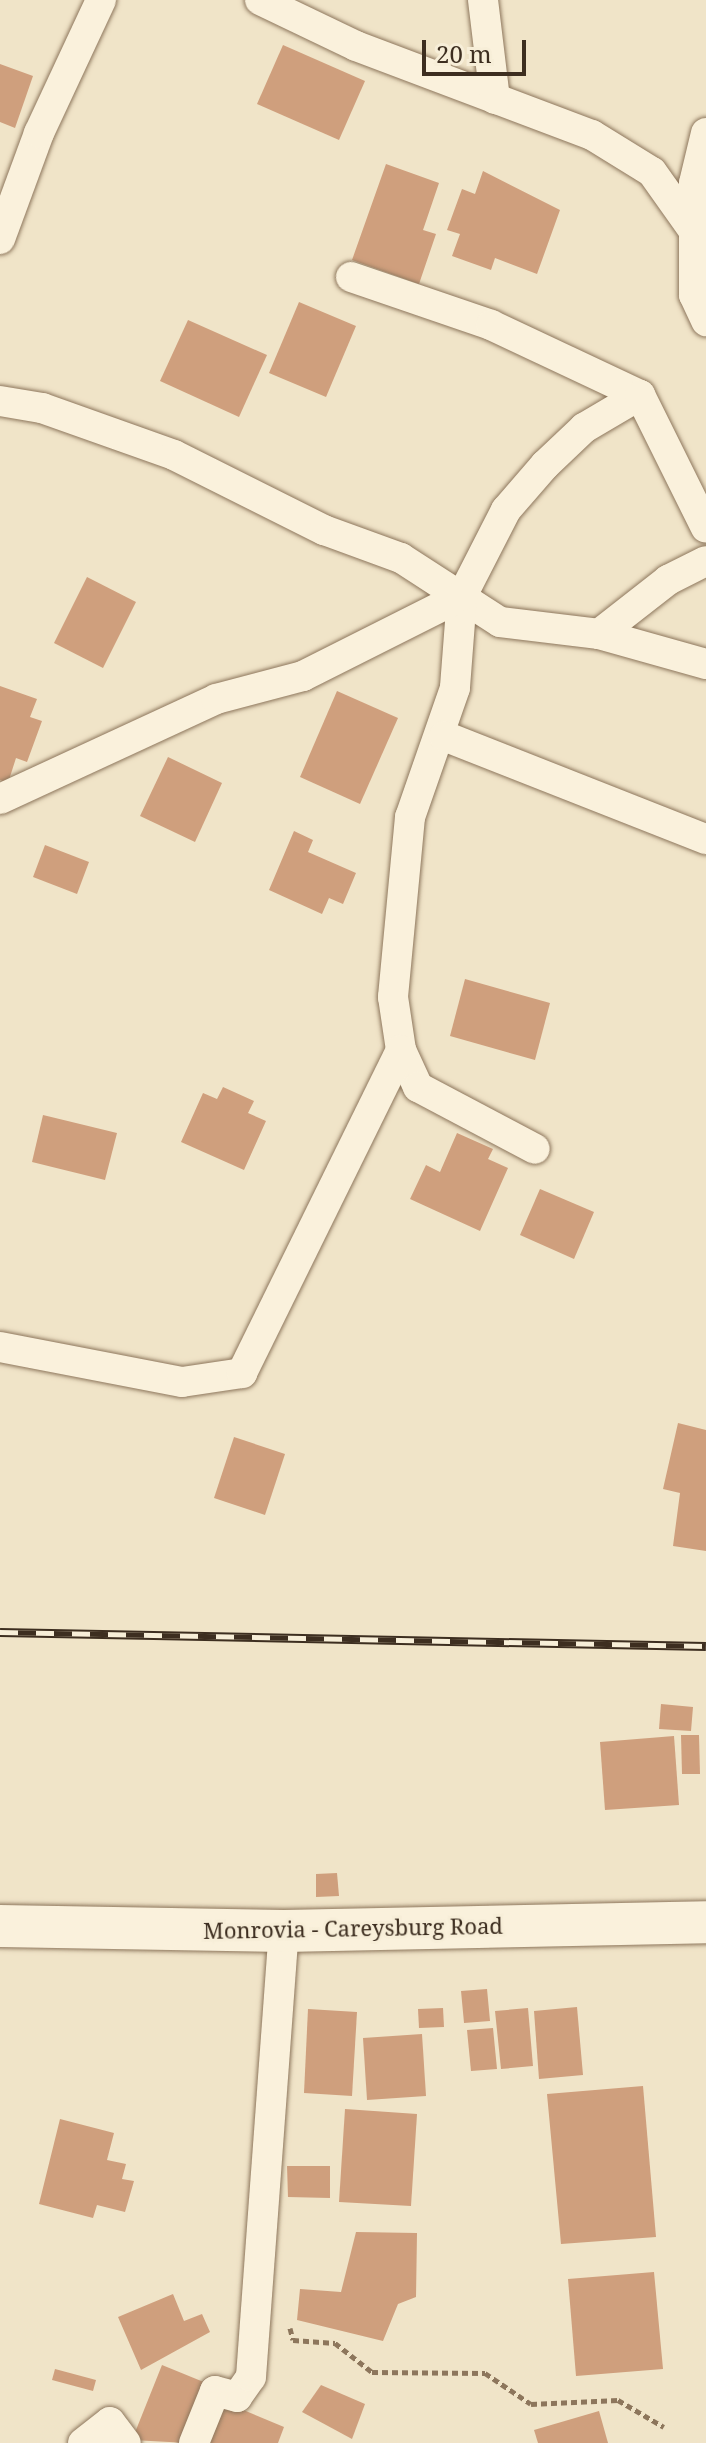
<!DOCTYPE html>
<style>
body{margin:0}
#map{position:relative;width:706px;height:2443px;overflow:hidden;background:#f0e4c8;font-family:"Noto Serif",serif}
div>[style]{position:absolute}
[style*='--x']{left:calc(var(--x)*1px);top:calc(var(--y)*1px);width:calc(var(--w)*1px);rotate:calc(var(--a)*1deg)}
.building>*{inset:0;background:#cf9f7d}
.path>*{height:5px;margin-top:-2.5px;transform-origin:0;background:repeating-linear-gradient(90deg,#8d765c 0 6px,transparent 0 10px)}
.roads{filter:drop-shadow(0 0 2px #8d765c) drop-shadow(0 0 2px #8d765c)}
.minor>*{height:30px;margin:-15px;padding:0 15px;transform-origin:15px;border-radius:15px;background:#faf1dc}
.secondary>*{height:42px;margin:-21px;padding:0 21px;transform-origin:21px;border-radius:21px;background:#faf1dc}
.rail>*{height:9px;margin-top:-4.5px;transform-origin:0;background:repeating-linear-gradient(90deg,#f7eed8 0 18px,#3d2e20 0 36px);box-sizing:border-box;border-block:2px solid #3d2e20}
span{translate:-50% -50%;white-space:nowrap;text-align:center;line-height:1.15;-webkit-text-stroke:6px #f7eed8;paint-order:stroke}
.street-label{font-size:22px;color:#3d2e20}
.scale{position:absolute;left:422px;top:40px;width:104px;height:36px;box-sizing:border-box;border:4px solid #3d2e20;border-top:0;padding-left:10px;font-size:24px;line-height:28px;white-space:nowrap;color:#3d2e20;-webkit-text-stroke:6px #f7eed8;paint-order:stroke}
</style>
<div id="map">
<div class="building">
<i style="clip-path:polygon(283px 45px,365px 81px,339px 140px,257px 104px)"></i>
<i style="clip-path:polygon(0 64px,33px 76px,15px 128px,0 122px)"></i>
<i style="clip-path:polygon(386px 164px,439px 183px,423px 230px,436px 234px,419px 284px,352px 260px)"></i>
<i style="clip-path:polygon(483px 171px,560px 210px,537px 274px,495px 258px,491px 270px,452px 256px,460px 234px,447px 230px,462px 189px,475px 194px)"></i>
<i style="clip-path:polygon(299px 302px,356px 326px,326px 397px,269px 373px)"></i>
<i style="clip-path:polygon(188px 320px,267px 355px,239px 417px,160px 381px)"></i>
<i style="clip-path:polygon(87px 577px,136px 602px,103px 668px,54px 643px)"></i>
<i style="clip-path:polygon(0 686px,37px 699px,30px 717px,42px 721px,27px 762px,16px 758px,8px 783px,0 780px)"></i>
<i style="clip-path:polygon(337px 691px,398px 718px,360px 804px,300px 777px)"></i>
<i style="clip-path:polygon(168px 757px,222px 783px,195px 842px,140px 816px)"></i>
<i style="clip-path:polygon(294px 831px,313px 840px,308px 852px,356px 873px,343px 904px,329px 898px,322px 914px,269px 890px)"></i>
<i style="clip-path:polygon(45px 845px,89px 862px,77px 894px,33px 877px)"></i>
<i style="clip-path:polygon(465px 979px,550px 1003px,535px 1060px,450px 1036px)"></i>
<i style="clip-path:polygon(223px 1087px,254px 1101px,248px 1113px,266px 1121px,244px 1170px,181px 1142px,203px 1093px,217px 1099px)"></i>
<i style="clip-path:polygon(43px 1115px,117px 1133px,105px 1180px,32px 1162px)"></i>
<i style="clip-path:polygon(457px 1133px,493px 1149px,488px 1159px,508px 1168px,480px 1231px,410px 1199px,426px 1165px,440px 1172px)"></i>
<i style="clip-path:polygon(540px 1189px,594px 1212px,574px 1259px,520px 1235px)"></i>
<i style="clip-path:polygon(678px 1423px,706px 1430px,706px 1551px,673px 1546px,680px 1493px,663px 1489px)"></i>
<i style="clip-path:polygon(234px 1437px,285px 1454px,265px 1515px,214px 1498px)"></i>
<i style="clip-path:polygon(661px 1704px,693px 1707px,691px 1731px,659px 1729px)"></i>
<i style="clip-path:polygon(681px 1735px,699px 1735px,700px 1774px,682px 1774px)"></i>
<i style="clip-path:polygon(674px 1736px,679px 1805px,605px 1810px,600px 1742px)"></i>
<i style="clip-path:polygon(337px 1873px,339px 1896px,316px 1897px,316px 1874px)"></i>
<i style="clip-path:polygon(487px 1989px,490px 2021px,464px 2023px,461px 1991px)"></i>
<i style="clip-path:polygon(577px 2007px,583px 2075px,539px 2079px,534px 2011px)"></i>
<i style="clip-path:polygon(443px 2008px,444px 2027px,419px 2028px,418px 2009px)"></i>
<i style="clip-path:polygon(528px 2008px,533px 2066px,501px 2069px,495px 2011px)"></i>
<i style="clip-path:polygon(308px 2009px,357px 2012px,352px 2096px,304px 2093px)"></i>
<i style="clip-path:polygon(493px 2028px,497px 2069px,471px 2071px,467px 2030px)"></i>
<i style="clip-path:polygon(422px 2034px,426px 2096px,367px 2100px,363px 2038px)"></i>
<i style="clip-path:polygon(643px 2086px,656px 2237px,561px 2244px,547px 2094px)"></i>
<i style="clip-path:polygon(345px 2109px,417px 2114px,411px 2206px,339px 2202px)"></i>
<i style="clip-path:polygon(60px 2119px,114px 2133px,107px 2160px,126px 2164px,122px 2179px,134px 2181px,125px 2212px,97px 2205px,93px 2218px,39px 2204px)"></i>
<i style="clip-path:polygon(287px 2166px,330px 2166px,330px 2198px,288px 2197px)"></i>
<i style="clip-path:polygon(356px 2232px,417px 2233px,416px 2297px,398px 2304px,383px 2341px,297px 2320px,300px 2289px,341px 2292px)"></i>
<i style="clip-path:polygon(654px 2272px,663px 2369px,576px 2376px,568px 2279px)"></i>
<i style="clip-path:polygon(173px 2294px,184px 2321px,202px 2314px,210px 2332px,141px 2370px,118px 2317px)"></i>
<i style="clip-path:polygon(162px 2365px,211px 2385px,188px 2443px,132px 2440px)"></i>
<i style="clip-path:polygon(55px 2369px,96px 2380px,93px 2391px,52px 2380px)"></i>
<i style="clip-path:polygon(321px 2385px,365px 2404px,352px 2439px,302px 2412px)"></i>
<i style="clip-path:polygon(217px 2399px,284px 2427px,278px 2443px,199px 2443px)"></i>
<i style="clip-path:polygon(599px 2411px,608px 2443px,538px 2443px,534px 2430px)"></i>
</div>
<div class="path">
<i style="--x:290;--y:2328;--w:12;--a:76"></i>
<i style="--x:293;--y:2340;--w:42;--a:4.1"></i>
<i style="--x:335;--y:2343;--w:47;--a:38.1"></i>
<i style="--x:372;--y:2372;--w:113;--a:0.5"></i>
<i style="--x:485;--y:2373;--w:55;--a:34"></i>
<i style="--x:531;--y:2404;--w:87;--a:-2.6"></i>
<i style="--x:618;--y:2400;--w:53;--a:30.4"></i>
</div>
<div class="roads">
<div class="minor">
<i style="--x:260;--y:0;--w:106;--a:25.6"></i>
<i style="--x:356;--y:46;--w:252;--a:20.7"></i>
<i style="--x:592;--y:135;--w:70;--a:31.7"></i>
<i style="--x:652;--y:172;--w:76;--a:54.6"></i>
<i style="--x:483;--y:0;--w:100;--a:83.1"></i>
<i style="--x:706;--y:133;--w:51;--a:103.5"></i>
<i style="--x:694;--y:183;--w:112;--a:90"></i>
<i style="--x:694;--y:295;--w:29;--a:65"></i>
<i style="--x:0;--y:239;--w:113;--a:-69.8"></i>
<i style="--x:39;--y:133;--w:147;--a:-65"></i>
<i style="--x:351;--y:277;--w:148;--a:18.9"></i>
<i style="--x:491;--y:325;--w:165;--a:25.2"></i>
<i style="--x:0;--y:401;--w:43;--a:9.5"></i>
<i style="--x:42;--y:408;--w:140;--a:19.6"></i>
<i style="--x:174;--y:455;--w:168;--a:26.6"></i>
<i style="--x:324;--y:530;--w:82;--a:20"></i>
<i style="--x:401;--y:558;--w:118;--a:32.9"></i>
<i style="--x:500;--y:622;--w:100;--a:6.9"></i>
<i style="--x:599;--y:634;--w:88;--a:-38"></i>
<i style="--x:668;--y:580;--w:42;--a:-26.6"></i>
<i style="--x:462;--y:596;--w:92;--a:94.4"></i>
<i style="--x:455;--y:688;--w:137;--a:109.2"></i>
<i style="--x:410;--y:817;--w:181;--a:95.4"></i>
<i style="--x:393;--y:997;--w:54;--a:81.4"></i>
<i style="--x:401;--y:1050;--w:41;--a:65.3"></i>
<i style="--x:418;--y:1087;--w:132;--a:27.9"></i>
<i style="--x:599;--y:634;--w:111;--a:15.7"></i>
<i style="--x:444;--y:736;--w:282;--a:21.5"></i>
<i style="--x:0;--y:799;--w:238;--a:-24.8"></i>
<i style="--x:216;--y:699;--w:90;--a:-14.8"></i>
<i style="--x:303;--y:676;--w:178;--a:-26.7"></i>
<i style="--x:462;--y:596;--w:97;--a:-62.9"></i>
<i style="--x:506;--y:510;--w:60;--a:-49.1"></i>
<i style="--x:545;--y:465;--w:54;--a:-43.5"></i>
<i style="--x:584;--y:428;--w:65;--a:-30.5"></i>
<i style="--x:640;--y:395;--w:148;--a:63.6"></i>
<i style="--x:0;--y:1347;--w:185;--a:10.9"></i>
<i style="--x:182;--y:1382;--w:61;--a:-8.5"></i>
<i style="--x:242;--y:1373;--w:360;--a:-63.8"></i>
<i style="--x:83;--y:2443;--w:34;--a:-38"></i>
<i style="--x:110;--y:2422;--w:26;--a:53"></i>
<i style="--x:194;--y:2443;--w:56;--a:-68"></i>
<i style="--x:215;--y:2391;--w:23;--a:15"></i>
<i style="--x:237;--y:2397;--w:24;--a:-55"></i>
<i style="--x:251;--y:2377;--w:447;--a:-85.8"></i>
</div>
<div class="secondary">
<i style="--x:0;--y:1926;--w:284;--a:1"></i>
<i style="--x:284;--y:1931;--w:422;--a:-1.2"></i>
</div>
</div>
<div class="rail">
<i style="--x:0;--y:1632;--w:706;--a:1.14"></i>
</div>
<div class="street-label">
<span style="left:353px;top:1928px;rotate:-1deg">Monrovia - Careysburg Road</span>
</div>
<div class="scale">20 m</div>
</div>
